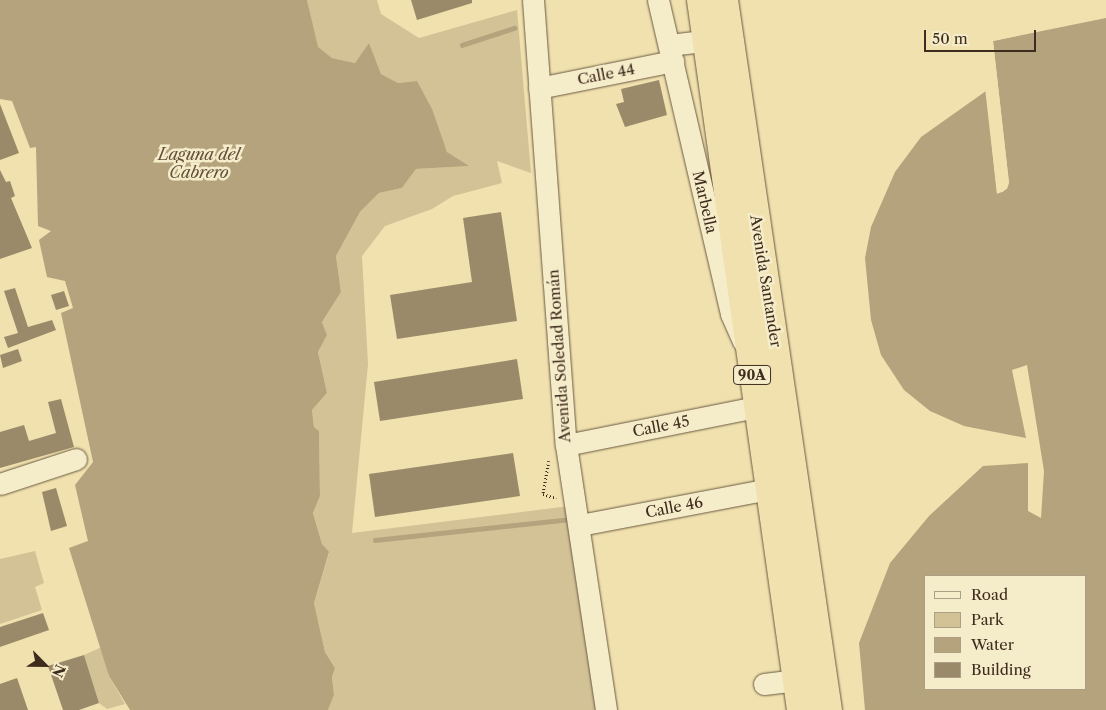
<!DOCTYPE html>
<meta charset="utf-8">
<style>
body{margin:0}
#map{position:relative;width:1106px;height:710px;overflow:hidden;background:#f0e1ae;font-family:"Libre Caslon Text",serif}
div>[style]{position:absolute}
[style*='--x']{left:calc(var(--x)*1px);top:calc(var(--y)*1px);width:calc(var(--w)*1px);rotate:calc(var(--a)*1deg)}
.green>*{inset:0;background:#d2c296}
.water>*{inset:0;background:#b4a37d}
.pier>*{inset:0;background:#f0e1ae}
.stream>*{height:4.5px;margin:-2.25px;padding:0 2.25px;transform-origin:2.25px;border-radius:2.25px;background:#b4a37d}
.building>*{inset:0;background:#9b8a69}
.path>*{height:2.5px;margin-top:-1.25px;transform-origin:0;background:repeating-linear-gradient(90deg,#3f2c1e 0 1px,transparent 0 3.5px)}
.roads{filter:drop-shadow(0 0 1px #6b5942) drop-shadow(0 0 1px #6b5942)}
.minor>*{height:21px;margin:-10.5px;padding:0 10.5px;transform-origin:10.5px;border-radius:10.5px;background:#f5ecca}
.highway>*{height:28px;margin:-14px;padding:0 14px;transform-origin:14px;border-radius:14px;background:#f0e1ae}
span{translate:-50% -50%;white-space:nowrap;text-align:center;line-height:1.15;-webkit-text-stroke:5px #f5ecca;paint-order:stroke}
.shield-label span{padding:1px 4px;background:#f5ecca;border:1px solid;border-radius:4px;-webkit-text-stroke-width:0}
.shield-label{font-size:14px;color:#3f2c1e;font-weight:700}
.street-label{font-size:15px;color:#3f2c1e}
.water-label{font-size:16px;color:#62503a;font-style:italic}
.legend{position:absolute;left:924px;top:575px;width:162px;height:115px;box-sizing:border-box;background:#f5ecca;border:1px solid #ac9f85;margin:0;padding:6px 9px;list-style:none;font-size:15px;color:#3f2c1e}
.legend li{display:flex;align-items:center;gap:10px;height:25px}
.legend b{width:25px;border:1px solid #ac9f85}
.north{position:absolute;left:20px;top:640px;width:50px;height:50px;-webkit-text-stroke:4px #f5ecca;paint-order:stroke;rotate:113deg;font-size:14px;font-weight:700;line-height:20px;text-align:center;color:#3f2c1e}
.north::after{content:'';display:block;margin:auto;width:18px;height:22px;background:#3f2c1e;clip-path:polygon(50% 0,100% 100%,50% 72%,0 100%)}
.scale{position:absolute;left:924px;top:30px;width:112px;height:22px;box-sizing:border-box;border:2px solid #3f2c1e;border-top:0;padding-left:6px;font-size:15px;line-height:18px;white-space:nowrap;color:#3f2c1e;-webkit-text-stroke:4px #f5ecca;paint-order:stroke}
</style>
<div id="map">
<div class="green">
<i style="clip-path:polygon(307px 0,377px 0,381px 14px,419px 38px,517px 10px,531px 173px,497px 161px,502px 183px,453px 196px,432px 209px,385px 226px,362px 256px,368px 364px,352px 533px,570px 506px,602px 710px,328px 710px,334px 695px,332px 677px,335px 668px,325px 652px,314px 603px,329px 553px,322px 544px,313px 513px,320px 496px,319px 431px,314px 427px,312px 410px,327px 393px,318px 352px,327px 335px,322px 322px,341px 292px,336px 256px,360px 212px,379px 193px,402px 188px,416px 169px,468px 166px,447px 152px,417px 81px,398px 83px,381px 74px,369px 44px,355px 63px,332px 58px,317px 47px)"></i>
<i style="clip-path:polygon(35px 551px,44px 583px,35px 587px,42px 610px,0 624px,0 559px)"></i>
<i style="clip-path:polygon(102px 647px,109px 676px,125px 704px,107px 709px,99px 703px,84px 655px)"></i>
</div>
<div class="water">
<i style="clip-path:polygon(0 0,307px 0,318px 47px,332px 58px,355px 63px,369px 43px,381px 74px,398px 83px,417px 81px,432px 109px,447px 152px,469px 166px,416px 169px,402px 188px,379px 193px,360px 212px,336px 256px,341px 292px,322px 322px,327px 335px,318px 352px,327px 393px,312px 410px,314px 427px,319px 431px,320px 496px,313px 513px,322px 544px,329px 552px,314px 603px,325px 652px,335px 668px,332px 677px,334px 695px,328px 710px,130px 710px,109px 676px,69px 548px,88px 541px,75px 485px,93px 462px,61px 313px,73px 308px,65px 281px,47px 277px,39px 240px,51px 231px,38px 226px,36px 147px,30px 148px,12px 101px,0 99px)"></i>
<i style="clip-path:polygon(evenodd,1106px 18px,1106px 710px,865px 710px,859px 643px,890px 563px,929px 516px,983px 466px,1028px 463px,1028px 511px,1041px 518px,1044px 471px,1027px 365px,1012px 370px,1026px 438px,964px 426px,930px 411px,904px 390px,881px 355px,871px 320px,865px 258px,871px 227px,895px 172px,921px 137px,986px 91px,997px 193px,1003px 192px,1009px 183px,993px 41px,1106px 18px,925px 576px,1085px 576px,1085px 689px,925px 689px,925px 576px)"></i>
</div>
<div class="pier">
<i style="clip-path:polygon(1106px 16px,993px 41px,1009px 183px,1007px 189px,997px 194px,985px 88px,988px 90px,999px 191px,1007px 183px,991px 40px)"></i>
</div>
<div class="stream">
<i style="--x:462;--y:45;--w:55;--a:-18.1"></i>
<i style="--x:375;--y:540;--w:196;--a:-6.1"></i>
</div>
<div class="building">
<i style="clip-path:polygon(411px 0,472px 0,472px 3px,417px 20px)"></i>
<i style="clip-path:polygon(659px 80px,667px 115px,625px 127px,616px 104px,624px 102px,621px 89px)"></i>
<i style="clip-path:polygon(0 104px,19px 153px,0 160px)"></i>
<i style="clip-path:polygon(0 170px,6px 182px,10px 181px,15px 196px,11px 198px,32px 248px,0 259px)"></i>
<i style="clip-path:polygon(501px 212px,517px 321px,397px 339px,390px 295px,472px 282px,463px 218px)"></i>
<i style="clip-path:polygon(15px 288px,28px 327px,52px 320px,56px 330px,8px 348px,4px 337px,18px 333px,4px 291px)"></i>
<i style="clip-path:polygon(64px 291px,69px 306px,56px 310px,51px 295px)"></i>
<i style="clip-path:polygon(18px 349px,22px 361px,3px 368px,0 355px)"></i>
<i style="clip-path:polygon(517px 359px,523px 399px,380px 421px,374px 382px)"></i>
<i style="clip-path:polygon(61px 399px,74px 447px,0 468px,0 432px,24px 425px,29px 441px,56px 433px,48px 402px)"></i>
<i style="clip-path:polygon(513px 453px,520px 496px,375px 517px,369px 474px)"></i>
<i style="clip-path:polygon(56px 488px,67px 526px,51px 531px,42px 492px)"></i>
<i style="clip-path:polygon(43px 613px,49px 630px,0 647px,0 627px)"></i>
<i style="clip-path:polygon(84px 655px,99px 703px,79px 710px,63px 710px,48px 666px)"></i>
<i style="clip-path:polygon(17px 678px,28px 710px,0 710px,0 684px)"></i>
</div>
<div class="path">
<i style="--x:549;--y:461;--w:34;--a:100"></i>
<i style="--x:543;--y:494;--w:14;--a:17"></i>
</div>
<div class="roads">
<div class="minor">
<i style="--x:533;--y:0;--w:446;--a:85.8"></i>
<i style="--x:566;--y:445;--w:268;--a:81.4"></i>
<i style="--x:658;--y:0;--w:322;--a:76.9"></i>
<i style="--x:731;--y:314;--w:30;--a:66"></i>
<i style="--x:669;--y:45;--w:52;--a:-6.6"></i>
<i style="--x:539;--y:88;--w:137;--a:-11.4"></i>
<i style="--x:566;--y:445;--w:195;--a:-11.3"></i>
<i style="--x:0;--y:484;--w:80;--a:-18.2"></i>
<i style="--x:580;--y:525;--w:191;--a:-10.8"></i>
<i style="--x:764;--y:684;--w:33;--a:-7"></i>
</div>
<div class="highway">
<i style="--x:701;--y:0;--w:717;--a:81.98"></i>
<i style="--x:724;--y:0;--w:718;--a:81.67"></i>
</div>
</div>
<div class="shield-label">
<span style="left:752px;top:375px">90A</span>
</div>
<div class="street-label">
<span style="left:606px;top:74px;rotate:-11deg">Calle 44</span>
<span style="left:705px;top:202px;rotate:77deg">Marbella</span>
<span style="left:766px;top:281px;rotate:81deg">Avenida Santander</span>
<span style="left:559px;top:356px;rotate:-94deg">Avenida Soledad Román</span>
<span style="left:661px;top:426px;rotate:-11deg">Calle 45</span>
<span style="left:674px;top:507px;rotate:-11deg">Calle 46</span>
</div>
<div class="water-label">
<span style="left:199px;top:163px">Laguna del<br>Cabrero</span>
</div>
<ul class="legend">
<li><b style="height:6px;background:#f5ecca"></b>Road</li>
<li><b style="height:14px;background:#d2c296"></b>Park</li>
<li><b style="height:14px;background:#b4a37d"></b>Water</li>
<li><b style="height:14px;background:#9b8a69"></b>Building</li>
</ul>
<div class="north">N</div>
<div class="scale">50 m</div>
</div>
